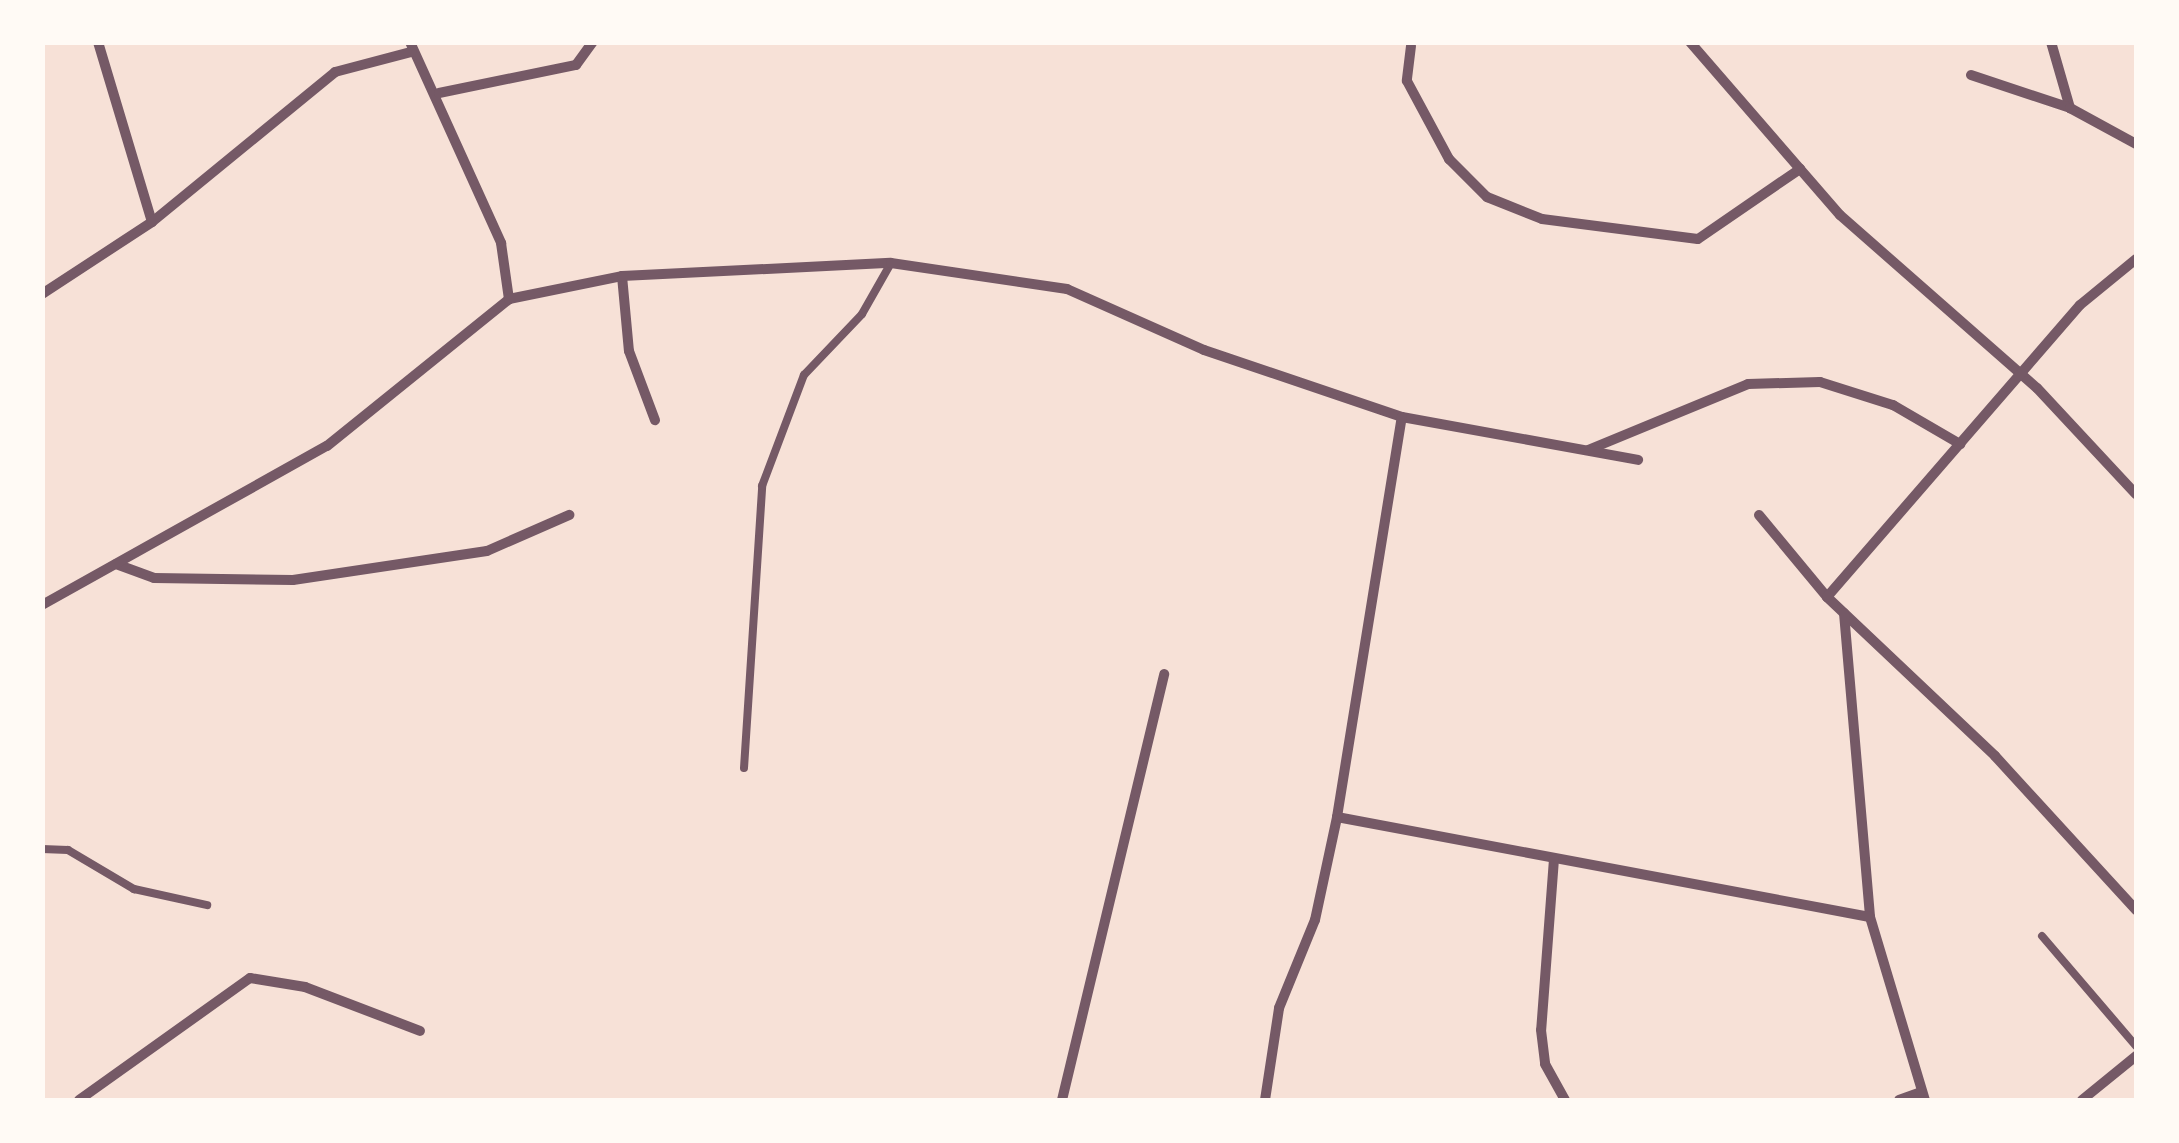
<!DOCTYPE html>
<style>
body{margin:0}
#map{position:relative;width:2179px;height:1143px;overflow:hidden;background:#f7e1d7;font-family:"Fira Sans Condensed",sans-serif}
div>[style]{position:absolute}
[style*='--x']{left:calc(var(--x)*1px);top:calc(var(--y)*1px);width:calc(var(--w)*1px);rotate:calc(var(--a)*1deg)}
.service>*{height:8px;margin:-4px;padding:0 4px;transform-origin:4px;border-radius:4px;background:#755966}
.minor>*{height:10px;margin:-5px;padding:0 5px;transform-origin:5px;border-radius:5px;background:#755966}
span{translate:-50% -50%;white-space:nowrap;text-align:center;line-height:1.15;-webkit-text-stroke:8px #fffaf5;paint-order:stroke}
.frame{position:absolute;inset:0;border:45px solid #fffaf5;pointer-events:none}
</style>
<div id="map">
<div class="service">
<i style="--x:744;--y:768;--w:283;--a:-86.3"></i>
<i style="--x:762;--y:486;--w:119;--a:-69.3"></i>
<i style="--x:804;--y:375;--w:84;--a:-46.4"></i>
<i style="--x:862;--y:314;--w:59;--a:-60.4"></i>
<i style="--x:42;--y:849;--w:26;--a:2"></i>
<i style="--x:68;--y:850;--w:77;--a:30.6"></i>
<i style="--x:134;--y:889;--w:75;--a:12.4"></i>
<i style="--x:2042;--y:936;--w:145;--a:49.5"></i>
</div>
<div class="minor">
<i style="--x:98;--y:42;--w:188;--a:73.3"></i>
<i style="--x:410;--y:42;--w:221;--a:65.6"></i>
<i style="--x:501;--y:243;--w:57;--a:81.9"></i>
<i style="--x:1690;--y:42;--w:229;--a:49.1"></i>
<i style="--x:1840;--y:215;--w:262;--a:41.3"></i>
<i style="--x:2037;--y:388;--w:145;--a:47"></i>
<i style="--x:2051;--y:42;--w:69;--a:73.9"></i>
<i style="--x:1411;--y:46;--w:35;--a:97"></i>
<i style="--x:1407;--y:81;--w:89;--a:61.7"></i>
<i style="--x:1449;--y:159;--w:54;--a:45"></i>
<i style="--x:1487;--y:197;--w:59;--a:21.8"></i>
<i style="--x:1542;--y:219;--w:157;--a:7.3"></i>
<i style="--x:1698;--y:239;--w:124;--a:-34.5"></i>
<i style="--x:1971;--y:75;--w:104;--a:18.4"></i>
<i style="--x:2070;--y:108;--w:75;--a:28.6"></i>
<i style="--x:439;--y:93;--w:140;--a:-11.6"></i>
<i style="--x:576;--y:65;--w:29;--a:-54"></i>
<i style="--x:622;--y:276;--w:75;--a:84.7"></i>
<i style="--x:629;--y:351;--w:74;--a:69.4"></i>
<i style="--x:42;--y:294;--w:131;--a:-33.2"></i>
<i style="--x:152;--y:222;--w:237;--a:-39.3"></i>
<i style="--x:335;--y:72;--w:79;--a:-14.7"></i>
<i style="--x:1588;--y:450;--w:173;--a:-22.4"></i>
<i style="--x:1748;--y:384;--w:72;--a:-1.6"></i>
<i style="--x:1820;--y:382;--w:77;--a:17.5"></i>
<i style="--x:1893;--y:405;--w:78;--a:30.2"></i>
<i style="--x:1759;--y:515;--w:107;--a:50.3"></i>
<i style="--x:1827;--y:597;--w:231;--a:43.4"></i>
<i style="--x:1995;--y:756;--w:209;--a:47.5"></i>
<i style="--x:116;--y:564;--w:40;--a:20.2"></i>
<i style="--x:154;--y:578;--w:139;--a:0.8"></i>
<i style="--x:293;--y:580;--w:196;--a:-8.5"></i>
<i style="--x:487;--y:551;--w:90;--a:-23.7"></i>
<i style="--x:1827;--y:597;--w:386;--a:-49.1"></i>
<i style="--x:2080;--y:305;--w:72;--a:-39.4"></i>
<i style="--x:42;--y:605;--w:326;--a:-29.2"></i>
<i style="--x:327;--y:446;--w:234;--a:-38.9"></i>
<i style="--x:509;--y:299;--w:115;--a:-11.5"></i>
<i style="--x:622;--y:276;--w:269;--a:-2.8"></i>
<i style="--x:891;--y:263;--w:178;--a:8.4"></i>
<i style="--x:1067;--y:289;--w:150;--a:24"></i>
<i style="--x:1204;--y:350;--w:209;--a:18.7"></i>
<i style="--x:1402;--y:417;--w:240;--a:10.3"></i>
<i style="--x:1844;--y:613;--w:305;--a:85.1"></i>
<i style="--x:1870;--y:917;--w:191;--a:73.3"></i>
<i style="--x:1337;--y:817;--w:542;--a:10.63"></i>
<i style="--x:1554;--y:859;--w:171;--a:94.3"></i>
<i style="--x:1541;--y:1030;--w:34;--a:83"></i>
<i style="--x:1545;--y:1064;--w:41;--a:60.9"></i>
<i style="--x:79;--y:1100;--w:210;--a:-35.5"></i>
<i style="--x:250;--y:978;--w:56;--a:9.3"></i>
<i style="--x:305;--y:987;--w:123;--a:20.9"></i>
<i style="--x:1062;--y:1100;--w:438;--a:-76.5"></i>
<i style="--x:1265;--y:1100;--w:93;--a:-81.3"></i>
<i style="--x:1279;--y:1008;--w:95;--a:-67.8"></i>
<i style="--x:1315;--y:920;--w:105;--a:-77.9"></i>
<i style="--x:1337;--y:817;--w:405;--a:-80.8"></i>
<i style="--x:1899;--y:1100;--w:23;--a:-20"></i>
<i style="--x:2082;--y:1100;--w:70;--a:-39.2"></i>
</div>
<div class="frame"></div>
</div>
